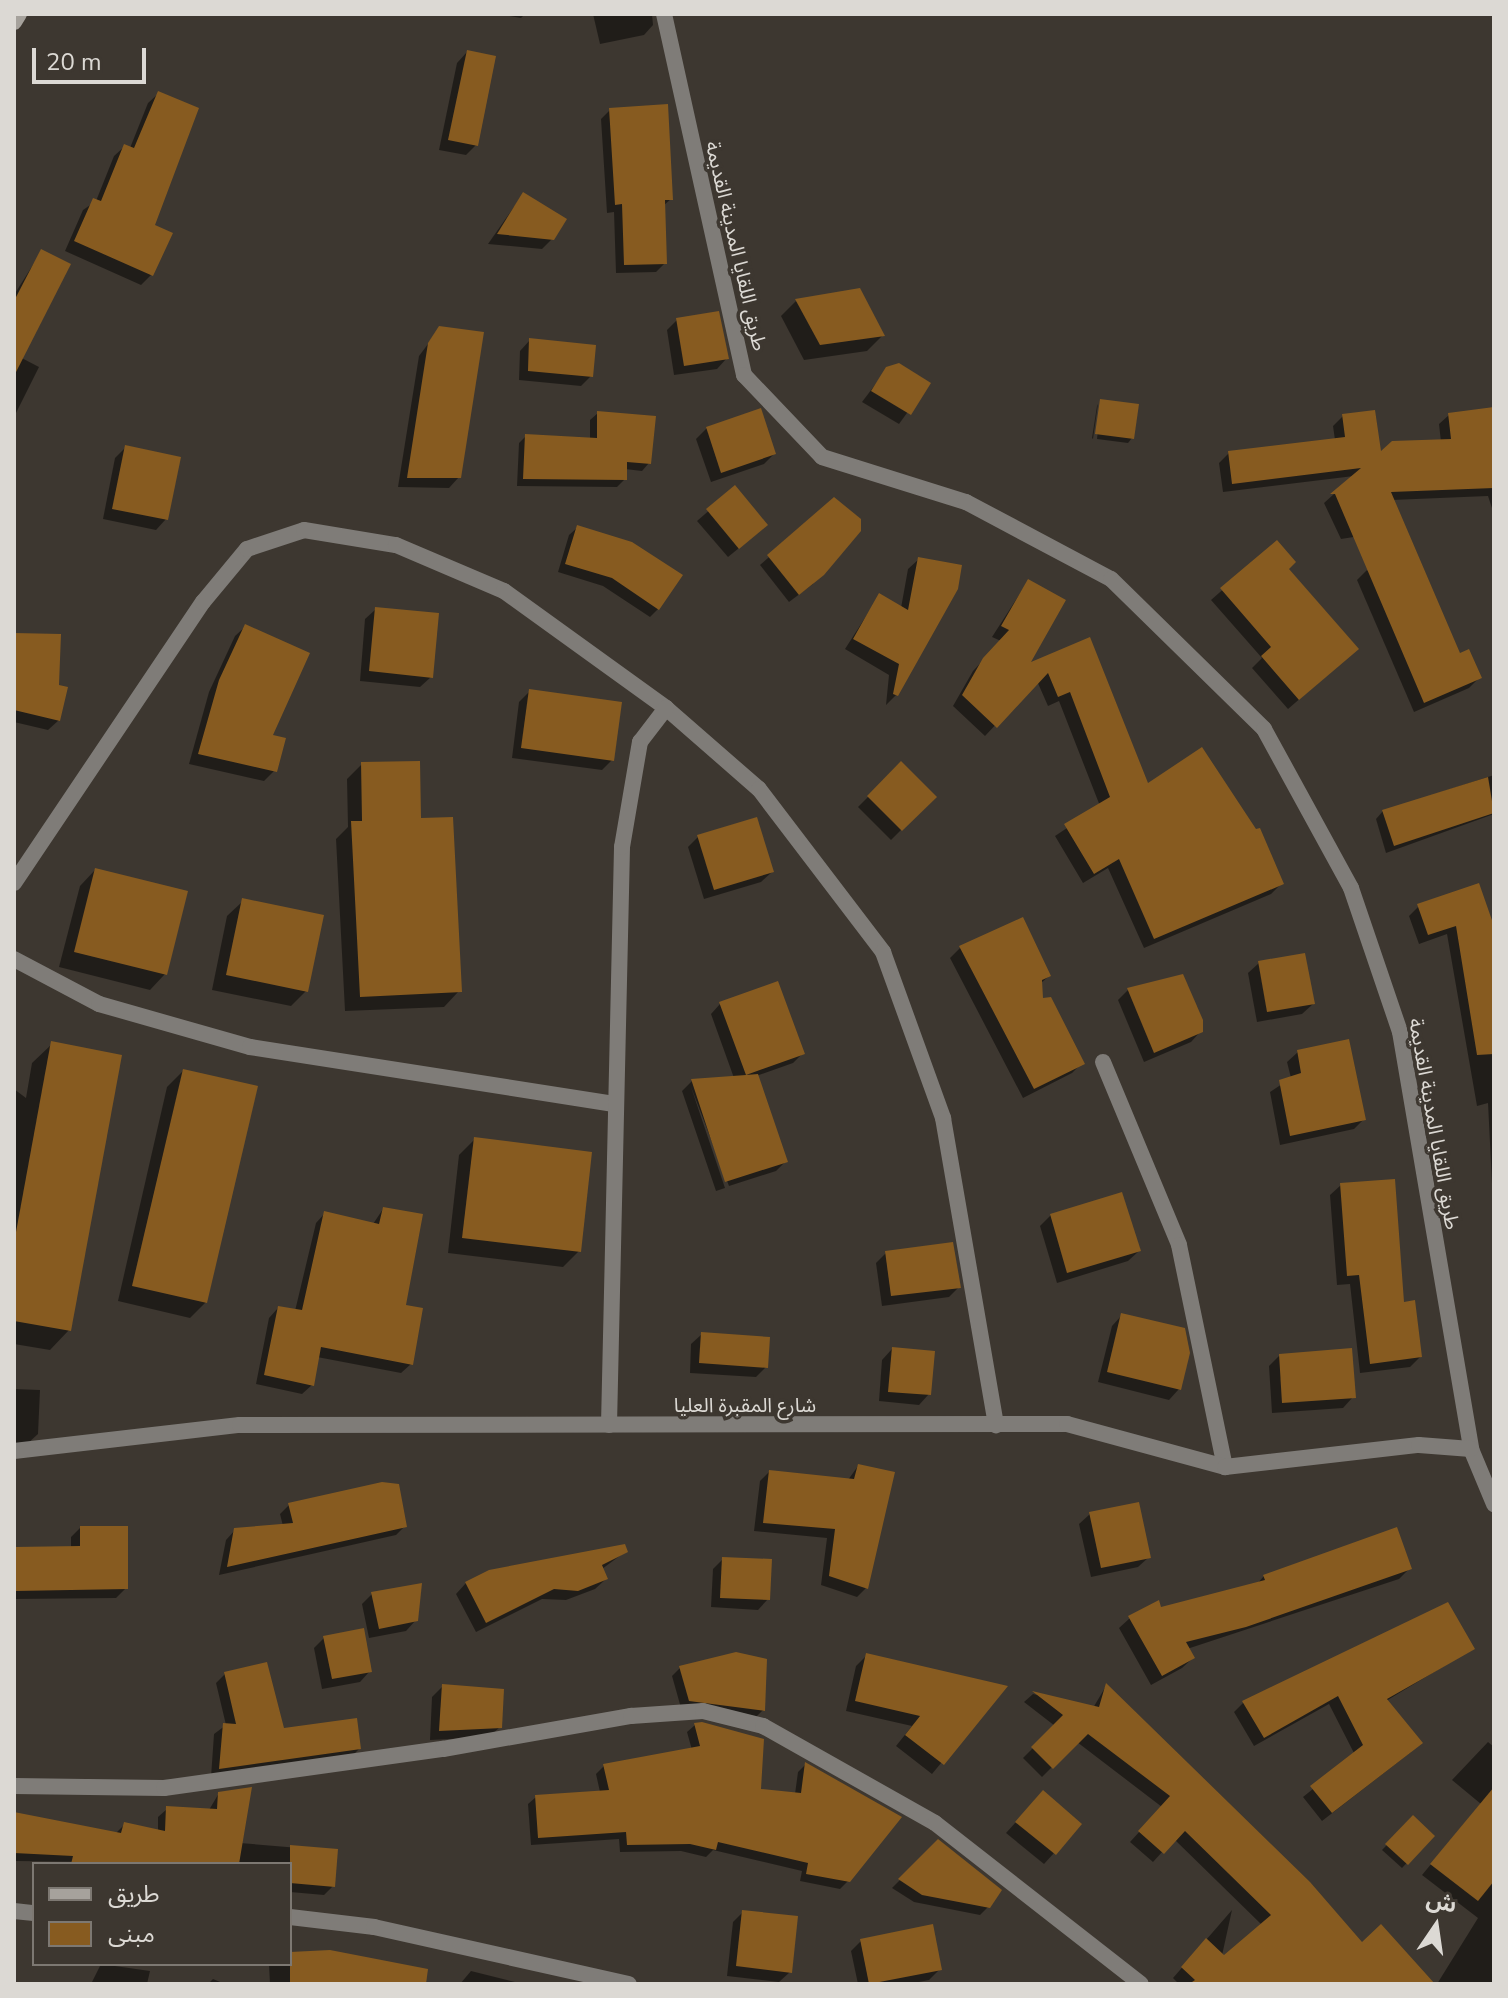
<!DOCTYPE html>
<meta charset="utf-8">
<style>
body{margin:0}
#map{position:relative;width:1508px;height:1998px;overflow:hidden;background:#3d3730;font-family:"Nunito Sans","Noto Sans Arabic",sans-serif}
div>[style]{position:absolute}
[style*='--x']{left:calc(var(--x)*1px);top:calc(var(--y)*1px);width:calc(var(--w)*1px);rotate:calc(var(--a)*1deg)}
.shadow>*{inset:0;background:#0007}
.building>*{inset:0;background:#875b20}
.street>*{height:16px;margin:-8px;padding:0 8px;transform-origin:8px;border-radius:8px;background:#7f7c78}
.secondary>*{height:16px;margin:-8px;padding:0 8px;transform-origin:8px;border-radius:8px;background:#a6a29c}
span{translate:-50% -50%;white-space:nowrap;text-align:center;line-height:1.15;-webkit-text-stroke:7px #3d3730;paint-order:stroke}
.street-label{font-size:20px;color:#dcd9d4}
.frame{position:absolute;inset:0;border:16px solid #dcd9d4;pointer-events:none}
.legend{position:absolute;left:32px;top:1862px;width:260px;height:104px;box-sizing:border-box;background:#3d3730;border:2px solid #7d7872;margin:0;padding:10px 14px;list-style:none;font-size:24px;color:#dcd9d4}
.legend li{display:flex;align-items:center;gap:16px;height:40px}
.legend b{width:40px;border:2px solid #7d7872}
.north{position:absolute;left:1396px;top:1886px;width:80px;height:80px;-webkit-text-stroke:6px #3d3730;paint-order:stroke;rotate:13deg;font-size:22px;font-weight:700;line-height:32px;text-align:center;color:#dcd9d4}
.north::after{content:'';display:block;margin:auto;width:28px;height:36px;background:#dcd9d4;clip-path:polygon(50% 0,100% 100%,50% 72%,0 100%)}
.scale{position:absolute;left:32px;top:48px;width:114px;height:36px;box-sizing:border-box;border:4px solid #dcd9d4;border-top:0;padding-left:10px;font-size:24px;line-height:28px;white-space:nowrap;color:#dcd9d4;-webkit-text-stroke:6px #3d3730;paint-order:stroke}
</style>
<div id="map">
<div class="shadow">
<i style="clip-path:polygon(498px 14px,525px 14px,521px 18px)"></i>
<i style="clip-path:polygon(593px 14px,652px 14px,653px 25px,644px 35px,600px 44px)"></i>
<i style="clip-path:polygon(467px 52px,476px 145px,466px 155px,439px 150px,457px 63px)"></i>
<i style="clip-path:polygon(159px 93px,151px 275px,141px 285px,65px 251px,83px 210px,96px 201px,114px 156px,125px 146px,130px 148px,148px 103px)"></i>
<i style="clip-path:polygon(610px 110px,671px 199px,663px 206px,665px 263px,656px 272px,616px 273px,614px 212px,607px 213px,601px 119px)"></i>
<i style="clip-path:polygon(523px 194px,553px 238px,542px 249px,488px 244px)"></i>
<i style="clip-path:polygon(41px 252px,14px 311px,14px 295px)"></i>
<i style="clip-path:polygon(796px 301px,883px 335px,867px 351px,804px 360px,781px 316px)"></i>
<i style="clip-path:polygon(677px 320px,727px 358px,717px 369px,674px 375px,667px 330px)"></i>
<i style="clip-path:polygon(440px 328px,459px 477px,449px 488px,398px 487px,419px 356px)"></i>
<i style="clip-path:polygon(530px 340px,591px 376px,581px 386px,519px 380px,520px 351px)"></i>
<i style="clip-path:polygon(14px 354px,39px 367px,14px 417px)"></i>
<i style="clip-path:polygon(887px 369px,928px 384px,899px 424px,862px 402px)"></i>
<i style="clip-path:polygon(1101px 401px,1132px 438px,1128px 443px,1097px 439px)"></i>
<i style="clip-path:polygon(1098px 404px,1093px 439px,1092px 438px,1097px 406px)"></i>
<i style="clip-path:polygon(1494px 409px,1494px 514px,1488px 496px,1392px 500px,1392px 531px,1341px 539px,1324px 503px,1354px 476px,1223px 492px,1219px 463px,1229px 453px,1335px 440px,1333px 426px,1343px 416px,1379px 455px,1441px 442px,1439px 424px,1449px 415px)"></i>
<i style="clip-path:polygon(598px 413px,649px 463px,642px 471px,625px 469px,625px 479px,617px 487px,517px 486px,519px 443px,526px 436px,590px 439px,590px 420px)"></i>
<i style="clip-path:polygon(707px 428px,774px 454px,764px 464px,711px 482px,696px 439px)"></i>
<i style="clip-path:polygon(125px 448px,166px 519px,156px 530px,103px 519px,115px 458px)"></i>
<i style="clip-path:polygon(735px 488px,755px 535px,728px 557px,697px 521px)"></i>
<i style="clip-path:polygon(834px 500px,813px 584px,789px 602px,760px 565px)"></i>
<i style="clip-path:polygon(578px 527px,658px 609px,650px 617px,603px 586px,558px 572px,569px 535px)"></i>
<i style="clip-path:polygon(1276px 543px,1287px 569px,1346px 659px,1288px 709px,1252px 668px,1262px 658px,1211px 600px)"></i>
<i style="clip-path:polygon(919px 559px,896px 695px,886px 705px,889px 675px,845px 649px,879px 596px,901px 608px,908px 569px)"></i>
<i style="clip-path:polygon(1367px 570px,1479px 678px,1469px 688px,1414px 712px,1357px 580px)"></i>
<i style="clip-path:polygon(1028px 581px,1027px 666px,1089px 639px,1147px 786px,1281px 884px,1271px 894px,1144px 948px,1108px 868px,1083px 883px,1055px 836px,1100px 806px,1059px 701px,1048px 706px,1037px 681px,985px 736px,953px 706px,973px 671px,1001px 641px,992px 637px)"></i>
<i style="clip-path:polygon(376px 609px,431px 677px,420px 687px,360px 681px,365px 619px)"></i>
<i style="clip-path:polygon(246px 626px,275px 770px,264px 781px,189px 764px,209px 692px,235px 636px)"></i>
<i style="clip-path:polygon(14px 635px,59px 720px,48px 730px,14px 722px)"></i>
<i style="clip-path:polygon(530px 691px,612px 760px,602px 770px,512px 758px,519px 702px)"></i>
<i style="clip-path:polygon(362px 764px,420px 820px,459px 991px,444px 1007px,345px 1011px,336px 839px,348px 827px,347px 779px)"></i>
<i style="clip-path:polygon(901px 764px,934px 797px,891px 840px,858px 807px)"></i>
<i style="clip-path:polygon(1494px 775px,1494px 814px,1386px 853px,1376px 819px,1383px 811px)"></i>
<i style="clip-path:polygon(698px 837px,772px 872px,761px 882px,704px 899px,688px 847px)"></i>
<i style="clip-path:polygon(95px 870px,165px 974px,150px 990px,59px 967px,80px 886px)"></i>
<i style="clip-path:polygon(243px 901px,306px 991px,291px 1006px,212px 990px,227px 916px)"></i>
<i style="clip-path:polygon(1419px 906px,1494px 924px,1494px 1224px,1488px 1103px,1477px 1106px,1447px 934px,1419px 944px,1409px 916px)"></i>
<i style="clip-path:polygon(960px 948px,1049px 976px,1040px 984px,1041px 1001px,1082px 1063px,1072px 1073px,1023px 1098px,950px 958px)"></i>
<i style="clip-path:polygon(1259px 963px,1313px 1004px,1302px 1014px,1257px 1022px,1248px 973px)"></i>
<i style="clip-path:polygon(1128px 990px,1201px 1031px,1191px 1042px,1144px 1062px,1118px 1000px)"></i>
<i style="clip-path:polygon(720px 1004px,803px 1053px,793px 1063px,756px 1076px,785px 1162px,776px 1171px,729px 1186px,691px 1087px,725px 1188px,716px 1191px,682px 1091px,692px 1081px,734px 1078px,711px 1014px)"></i>
<i style="clip-path:polygon(52px 1044px,69px 1330px,50px 1350px,14px 1344px,14px 1089px,26px 1098px,32px 1063px)"></i>
<i style="clip-path:polygon(1298px 1052px,1364px 1119px,1354px 1129px,1280px 1145px,1270px 1092px,1291px 1078px,1287px 1062px)"></i>
<i style="clip-path:polygon(183px 1071px,206px 1302px,190px 1318px,118px 1301px,167px 1087px)"></i>
<i style="clip-path:polygon(475px 1139px,579px 1251px,563px 1267px,448px 1253px,459px 1155px)"></i>
<i style="clip-path:polygon(1341px 1185px,1420px 1357px,1410px 1367px,1360px 1373px,1350px 1284px,1337px 1285px,1330px 1195px)"></i>
<i style="clip-path:polygon(383px 1209px,411px 1364px,401px 1373px,317px 1357px,312px 1385px,302px 1394px,256px 1384px,269px 1318px,278px 1308px,295px 1311px,316px 1223px,325px 1213px,373px 1224px)"></i>
<i style="clip-path:polygon(1051px 1215px,1139px 1251px,1128px 1261px,1057px 1283px,1040px 1226px)"></i>
<i style="clip-path:polygon(886px 1253px,959px 1287px,949px 1297px,882px 1306px,876px 1263px)"></i>
<i style="clip-path:polygon(1122px 1315px,1179px 1389px,1169px 1400px,1098px 1382px,1112px 1326px)"></i>
<i style="clip-path:polygon(702px 1334px,766px 1367px,756px 1377px,690px 1373px,691px 1344px)"></i>
<i style="clip-path:polygon(892px 1349px,929px 1394px,919px 1405px,879px 1401px,882px 1360px)"></i>
<i style="clip-path:polygon(1279px 1356px,1353px 1397px,1343px 1408px,1272px 1413px,1269px 1366px)"></i>
<i style="clip-path:polygon(14px 1389px,40px 1390px,38px 1434px,27px 1444px,14px 1444px)"></i>
<i style="clip-path:polygon(858px 1466px,866px 1588px,857px 1597px,821px 1585px,827px 1538px,754px 1531px,760px 1481px,769px 1472px,848px 1480px)"></i>
<i style="clip-path:polygon(289px 1505px,405px 1526px,396px 1535px,219px 1575px,226px 1540px,235px 1530px,283px 1526px,280px 1514px)"></i>
<i style="clip-path:polygon(1090px 1514px,1149px 1557px,1138px 1567px,1091px 1577px,1079px 1524px)"></i>
<i style="clip-path:polygon(80px 1528px,126px 1588px,116px 1598px,14px 1599px,14px 1549px,71px 1548px,71px 1537px)"></i>
<i style="clip-path:polygon(625px 1552px,602px 1569px,606px 1579px,595px 1589px,566px 1600px,542px 1599px,476px 1632px,456px 1594px,466px 1583px)"></i>
<i style="clip-path:polygon(723px 1559px,768px 1599px,758px 1610px,711px 1607px,713px 1569px)"></i>
<i style="clip-path:polygon(1410px 1568px,1399px 1579px,1187px 1649px,1193px 1658px,1182px 1668px,1151px 1685px,1119px 1628px,1130px 1618px,1257px 1584px,1264px 1576px)"></i>
<i style="clip-path:polygon(372px 1594px,416px 1620px,406px 1631px,369px 1638px,362px 1604px)"></i>
<i style="clip-path:polygon(324px 1638px,370px 1671px,360px 1682px,322px 1689px,314px 1648px)"></i>
<i style="clip-path:polygon(1472px 1649px,1386px 1701px,1411px 1752px,1322px 1821px,1303px 1797px,1355px 1755px,1329px 1704px,1254px 1746px,1234px 1712px,1244px 1702px)"></i>
<i style="clip-path:polygon(867px 1655px,1004px 1687px,932px 1774px,896px 1746px,912px 1726px,846px 1711px,856px 1666px)"></i>
<i style="clip-path:polygon(680px 1668px,763px 1710px,755px 1718px,681px 1708px,672px 1676px)"></i>
<i style="clip-path:polygon(225px 1674px,283px 1731px,359px 1749px,350px 1758px,211px 1777px,214px 1734px,226px 1725px,216px 1683px)"></i>
<i style="clip-path:polygon(443px 1686px,500px 1727px,489px 1737px,430px 1740px,432px 1697px)"></i>
<i style="clip-path:polygon(1106px 1686px,1361px 1944px,1432px 1984px,1179px 1984px,1173px 1978px,1232px 1910px,1221px 1960px,1262px 1925px,1174px 1839px,1153px 1862px,1130px 1842px,1162px 1807px,1077px 1742px,1042px 1777px,1023px 1758px,1055px 1726px,1024px 1702px,1033px 1694px,1093px 1708px)"></i>
<i style="clip-path:polygon(695px 1725px,759px 1791px,795px 1794px,798px 1772px,805px 1765px,848px 1881px,840px 1889px,800px 1881px,802px 1871px,713px 1850px,706px 1857px,681px 1851px,620px 1852px,619px 1839px,531px 1845px,528px 1804px,536px 1797px,600px 1792px,596px 1774px,604px 1766px,692px 1750px,687px 1732px)"></i>
<i style="clip-path:polygon(1488px 1742px,1494px 1747px,1494px 1984px,1437px 1984px,1478px 1918px,1422px 1875px,1481px 1804px,1452px 1780px)"></i>
<i style="clip-path:polygon(219px 1793px,240px 1843px,335px 1851px,333px 1886px,324px 1895px,290px 1892px,290px 1864px,14px 1861px,14px 1814px,115px 1834px,125px 1824px,158px 1832px,158px 1817px,167px 1809px,209px 1810px)"></i>
<i style="clip-path:polygon(1033px 1803px,1054px 1853px,1044px 1864px,1006px 1833px)"></i>
<i style="clip-path:polygon(1413px 1818px,1432px 1836px,1402px 1868px,1382px 1850px)"></i>
<i style="clip-path:polygon(938px 1842px,988px 1907px,980px 1915px,914px 1902px,892px 1888px)"></i>
<i style="clip-path:polygon(743px 1912px,790px 1972px,779px 1982px,727px 1976px,733px 1922px)"></i>
<i style="clip-path:polygon(861px 1941px,940px 1969px,929px 1980px,909px 1984px,858px 1984px,851px 1951px)"></i>
<i style="clip-path:polygon(290px 1954px,403px 1984px,270px 1984px,269px 1965px,290px 1964px)"></i>
<i style="clip-path:polygon(101px 1964px,150px 1971px,147px 1984px,91px 1984px)"></i>
<i style="clip-path:polygon(471px 1971px,519px 1983px,519px 1984px,460px 1984px)"></i>
<i style="clip-path:polygon(213px 1979px,225px 1984px,208px 1984px)"></i>
</div>
<div class="building">
<i style="clip-path:polygon(467px 50px,496px 56px,478px 146px,448px 140px)"></i>
<i style="clip-path:polygon(158px 91px,199px 108px,155px 225px,173px 233px,153px 276px,74px 241px,93px 198px,101px 201px,124px 144px,134px 148px)"></i>
<i style="clip-path:polygon(668px 104px,673px 200px,665px 200px,667px 264px,624px 265px,622px 204px,615px 205px,609px 108px)"></i>
<i style="clip-path:polygon(523px 192px,567px 219px,554px 240px,497px 234px)"></i>
<i style="clip-path:polygon(41px 249px,71px 264px,14px 376px,14px 301px)"></i>
<i style="clip-path:polygon(860px 288px,885px 336px,820px 345px,795px 299px)"></i>
<i style="clip-path:polygon(719px 311px,729px 359px,684px 366px,676px 318px)"></i>
<i style="clip-path:polygon(439px 326px,484px 332px,461px 478px,407px 478px,428px 343px)"></i>
<i style="clip-path:polygon(529px 338px,596px 345px,593px 377px,528px 371px)"></i>
<i style="clip-path:polygon(899px 363px,931px 383px,911px 415px,871px 391px,886px 367px)"></i>
<i style="clip-path:polygon(1100px 399px,1139px 404px,1134px 439px,1095px 434px)"></i>
<i style="clip-path:polygon(1494px 407px,1494px 488px,1391px 492px,1460px 653px,1469px 649px,1482px 678px,1424px 703px,1335px 494px,1330px 494px,1361px 468px,1232px 484px,1228px 451px,1345px 437px,1342px 414px,1375px 410px,1381px 451px,1392px 441px,1451px 439px,1448px 413px)"></i>
<i style="clip-path:polygon(761px 408px,776px 454px,721px 473px,706px 427px)"></i>
<i style="clip-path:polygon(597px 411px,656px 416px,651px 464px,627px 462px,627px 480px,523px 479px,525px 434px,597px 438px)"></i>
<i style="clip-path:polygon(125px 445px,181px 457px,168px 520px,112px 509px)"></i>
<i style="clip-path:polygon(735px 485px,768px 525px,739px 549px,706px 509px)"></i>
<i style="clip-path:polygon(834px 497px,861px 519px,861px 531px,824px 575px,799px 595px,767px 555px)"></i>
<i style="clip-path:polygon(577px 525px,632px 542px,683px 575px,659px 610px,612px 578px,565px 564px)"></i>
<i style="clip-path:polygon(1277px 540px,1296px 562px,1289px 569px,1359px 649px,1299px 700px,1261px 656px,1271px 647px,1220px 588px)"></i>
<i style="clip-path:polygon(918px 557px,962px 565px,958px 589px,898px 696px,893px 694px,899px 664px,853px 639px,879px 593px,908px 610px)"></i>
<i style="clip-path:polygon(1028px 579px,1066px 600px,1031px 662px,1090px 637px,1148px 783px,1202px 747px,1256px 829px,1260px 828px,1284px 884px,1154px 939px,1119px 859px,1094px 874px,1064px 824px,1110px 797px,1070px 692px,1058px 697px,1048px 673px,997px 728px,962px 695px,983px 658px,1009px 630px,1001px 626px)"></i>
<i style="clip-path:polygon(375px 607px,439px 613px,433px 678px,369px 671px)"></i>
<i style="clip-path:polygon(245px 624px,310px 653px,273px 735px,286px 738px,277px 772px,198px 754px,219px 680px)"></i>
<i style="clip-path:polygon(14px 633px,61px 634px,59px 685px,68px 687px,60px 721px,14px 710px)"></i>
<i style="clip-path:polygon(529px 689px,622px 702px,614px 761px,521px 748px)"></i>
<i style="clip-path:polygon(420px 761px,421px 818px,453px 817px,462px 992px,360px 997px,351px 821px,362px 821px,361px 762px)"></i>
<i style="clip-path:polygon(901px 761px,937px 797px,902px 831px,867px 796px)"></i>
<i style="clip-path:polygon(1488px 777px,1494px 813px,1394px 846px,1382px 810px)"></i>
<i style="clip-path:polygon(757px 817px,774px 872px,714px 890px,697px 835px)"></i>
<i style="clip-path:polygon(95px 868px,188px 891px,167px 975px,74px 952px)"></i>
<i style="clip-path:polygon(1479px 883px,1494px 926px,1494px 1054px,1477px 1055px,1456px 926px,1428px 935px,1417px 904px)"></i>
<i style="clip-path:polygon(242px 898px,324px 915px,308px 992px,226px 975px)"></i>
<i style="clip-path:polygon(1023px 917px,1051px 976px,1042px 980px,1043px 998px,1051px 997px,1085px 1064px,1034px 1089px,959px 946px)"></i>
<i style="clip-path:polygon(1305px 953px,1315px 1004px,1267px 1012px,1258px 961px)"></i>
<i style="clip-path:polygon(1183px 974px,1203px 1020px,1203px 1032px,1154px 1053px,1127px 988px)"></i>
<i style="clip-path:polygon(778px 981px,805px 1054px,746px 1075px,758px 1074px,788px 1162px,725px 1182px,691px 1079px,746px 1075px,719px 1002px)"></i>
<i style="clip-path:polygon(1349px 1039px,1366px 1120px,1290px 1136px,1279px 1080px,1301px 1073px,1297px 1050px)"></i>
<i style="clip-path:polygon(51px 1041px,122px 1055px,71px 1331px,14px 1321px,14px 1243px)"></i>
<i style="clip-path:polygon(183px 1069px,258px 1086px,207px 1303px,132px 1286px)"></i>
<i style="clip-path:polygon(474px 1137px,592px 1152px,581px 1252px,462px 1238px)"></i>
<i style="clip-path:polygon(1395px 1179px,1404px 1302px,1415px 1300px,1422px 1357px,1370px 1364px,1359px 1275px,1347px 1276px,1340px 1183px)"></i>
<i style="clip-path:polygon(1122px 1192px,1141px 1251px,1067px 1273px,1050px 1214px)"></i>
<i style="clip-path:polygon(383px 1207px,423px 1214px,406px 1305px,423px 1308px,413px 1365px,321px 1347px,314px 1386px,264px 1375px,278px 1306px,302px 1310px,324px 1211px,379px 1224px)"></i>
<i style="clip-path:polygon(953px 1242px,961px 1288px,891px 1296px,885px 1251px)"></i>
<i style="clip-path:polygon(1121px 1313px,1185px 1328px,1190px 1353px,1181px 1390px,1107px 1372px)"></i>
<i style="clip-path:polygon(701px 1332px,770px 1337px,768px 1368px,699px 1363px)"></i>
<i style="clip-path:polygon(892px 1347px,935px 1351px,931px 1395px,888px 1392px)"></i>
<i style="clip-path:polygon(1352px 1348px,1356px 1398px,1282px 1403px,1279px 1354px)"></i>
<i style="clip-path:polygon(858px 1464px,895px 1472px,868px 1589px,829px 1576px,835px 1529px,763px 1523px,769px 1470px,854px 1479px)"></i>
<i style="clip-path:polygon(382px 1482px,399px 1484px,407px 1527px,227px 1567px,234px 1528px,293px 1523px,288px 1503px)"></i>
<i style="clip-path:polygon(1139px 1502px,1151px 1558px,1101px 1568px,1089px 1512px)"></i>
<i style="clip-path:polygon(80px 1526px,128px 1526px,128px 1589px,14px 1591px,14px 1547px,80px 1546px)"></i>
<i style="clip-path:polygon(1397px 1527px,1412px 1569px,1246px 1627px,1186px 1642px,1195px 1658px,1162px 1676px,1128px 1616px,1159px 1600px,1161px 1607px,1265px 1580px,1263px 1575px)"></i>
<i style="clip-path:polygon(625px 1544px,628px 1552px,602px 1565px,608px 1579px,578px 1591px,554px 1589px,486px 1623px,465px 1582px,489px 1570px)"></i>
<i style="clip-path:polygon(722px 1557px,772px 1559px,770px 1600px,720px 1598px)"></i>
<i style="clip-path:polygon(422px 1583px,418px 1621px,379px 1629px,371px 1592px)"></i>
<i style="clip-path:polygon(1448px 1602px,1475px 1649px,1387px 1699px,1423px 1743px,1332px 1813px,1310px 1786px,1363px 1745px,1338px 1696px,1264px 1738px,1242px 1701px)"></i>
<i style="clip-path:polygon(364px 1628px,372px 1672px,332px 1679px,323px 1636px)"></i>
<i style="clip-path:polygon(736px 1652px,767px 1659px,765px 1711px,689px 1701px,679px 1666px)"></i>
<i style="clip-path:polygon(866px 1653px,1008px 1686px,944px 1765px,905px 1735px,920px 1716px,855px 1701px)"></i>
<i style="clip-path:polygon(267px 1662px,284px 1728px,357px 1718px,361px 1749px,219px 1769px,223px 1723px,236px 1724px,224px 1672px)"></i>
<i style="clip-path:polygon(1106px 1683px,1310px 1882px,1362px 1942px,1381px 1924px,1435px 1984px,1189px 1984px,1195px 1980px,1181px 1967px,1206px 1938px,1224px 1955px,1271px 1915px,1185px 1831px,1164px 1854px,1138px 1831px,1170px 1796px,1088px 1734px,1053px 1769px,1031px 1747px,1063px 1715px,1032px 1691px,1099px 1707px)"></i>
<i style="clip-path:polygon(442px 1684px,504px 1689px,502px 1728px,439px 1731px)"></i>
<i style="clip-path:polygon(702px 1722px,764px 1739px,761px 1789px,801px 1793px,805px 1762px,902px 1817px,850px 1882px,806px 1874px,808px 1863px,718px 1842px,716px 1850px,690px 1844px,627px 1845px,626px 1832px,538px 1838px,535px 1795px,609px 1790px,603px 1764px,700px 1746px,694px 1723px)"></i>
<i style="clip-path:polygon(252px 1787px,239px 1864px,71px 1864px,73px 1856px,14px 1853px,14px 1812px,121px 1833px,124px 1822px,165px 1831px,166px 1806px,217px 1809px,218px 1792px)"></i>
<i style="clip-path:polygon(1494px 1787px,1494px 1881px,1478px 1901px,1430px 1864px)"></i>
<i style="clip-path:polygon(1043px 1790px,1082px 1824px,1056px 1855px,1015px 1822px)"></i>
<i style="clip-path:polygon(1413px 1815px,1435px 1836px,1408px 1865px,1385px 1844px)"></i>
<i style="clip-path:polygon(938px 1839px,1002px 1890px,990px 1908px,922px 1895px,898px 1879px)"></i>
<i style="clip-path:polygon(290px 1845px,338px 1849px,335px 1887px,290px 1883px)"></i>
<i style="clip-path:polygon(742px 1910px,798px 1916px,792px 1973px,736px 1966px)"></i>
<i style="clip-path:polygon(933px 1924px,942px 1970px,869px 1984px,860px 1939px)"></i>
<i style="clip-path:polygon(330px 1950px,428px 1969px,426px 1984px,290px 1984px,290px 1952px)"></i>
</div>
<div class="street">
<i style="--x:664;--y:14;--w:370;--a:77.5"></i>
<i style="--x:744;--y:375;--w:113;--a:46.4"></i>
<i style="--x:822;--y:457;--w:151;--a:17.4"></i>
<i style="--x:966;--y:502;--w:164;--a:28"></i>
<i style="--x:1111;--y:579;--w:214;--a:44.4"></i>
<i style="--x:1264;--y:729;--w:181;--a:61.3"></i>
<i style="--x:1351;--y:888;--w:152;--a:71.2"></i>
<i style="--x:1400;--y:1032;--w:423;--a:80.3"></i>
<i style="--x:1471;--y:1449;--w:60;--a:67.3"></i>
<i style="--x:14;--y:883;--w:339;--a:-56.1"></i>
<i style="--x:203;--y:602;--w:69;--a:-50.3"></i>
<i style="--x:247;--y:549;--w:60;--a:-18.4"></i>
<i style="--x:304;--y:530;--w:93;--a:9.3"></i>
<i style="--x:396;--y:545;--w:117;--a:23.1"></i>
<i style="--x:504;--y:591;--w:200;--a:35.8"></i>
<i style="--x:666;--y:708;--w:123;--a:41.1"></i>
<i style="--x:759;--y:789;--w:205;--a:52.7"></i>
<i style="--x:883;--y:952;--w:177;--a:70.1"></i>
<i style="--x:943;--y:1118;--w:312;--a:80.2"></i>
<i style="--x:14;--y:959;--w:96;--a:27.9"></i>
<i style="--x:99;--y:1004;--w:157;--a:15.9"></i>
<i style="--x:250;--y:1047;--w:370;--a:8.9"></i>
<i style="--x:1103;--y:1062;--w:198;--a:67.4"></i>
<i style="--x:1179;--y:1245;--w:227;--a:78.3"></i>
<i style="--x:609;--y:1425;--w:578;--a:-88.71"></i>
<i style="--x:622;--y:847;--w:107;--a:-80.3"></i>
<i style="--x:640;--y:742;--w:43;--a:-52.6"></i>
<i style="--x:14;--y:1451;--w:227;--a:-6.6"></i>
<i style="--x:240;--y:1425;--w:827;--a:-0.07"></i>
<i style="--x:1067;--y:1424;--w:164;--a:15.2"></i>
<i style="--x:1225;--y:1467;--w:195;--a:-6.5"></i>
<i style="--x:1419;--y:1445;--w:52;--a:4.4"></i>
<i style="--x:14;--y:1786;--w:150;--a:0.8"></i>
<i style="--x:164;--y:1788;--w:282;--a:-8"></i>
<i style="--x:443;--y:1749;--w:191;--a:-10"></i>
<i style="--x:631;--y:1716;--w:72;--a:-4"></i>
<i style="--x:703;--y:1711;--w:62;--a:14"></i>
<i style="--x:763;--y:1726;--w:197;--a:29.4"></i>
<i style="--x:935;--y:1823;--w:261;--a:38"></i>
<i style="--x:14;--y:1911;--w:20;--a:6"></i>
<i style="--x:290;--y:1917;--w:85;--a:6.8"></i>
<i style="--x:374;--y:1927;--w:261;--a:12.6"></i>
</div>
<div class="secondary">
<i style="--x:14;--y:22;--w:9;--a:-58"></i>
</div>
<div class="street-label">
<span style="left:736px;top:246px;rotate:77deg">طريق اللقايا المدينة القديمة</span>
<span style="left:1434px;top:1124px;rotate:80deg">طريق اللقايا المدينة القديمة</span>
<span style="left:745px;top:1405px">شارع المقبرة العليا</span>
</div>
<div class="frame"></div>
<ul class="legend">
<li><b style="height:10px;background:#a6a29c"></b>طريق</li>
<li><b style="height:22px;background:#875b20"></b>مبنى</li>
</ul>
<div class="north">ش</div>
<div class="scale">20 m</div>
</div>
